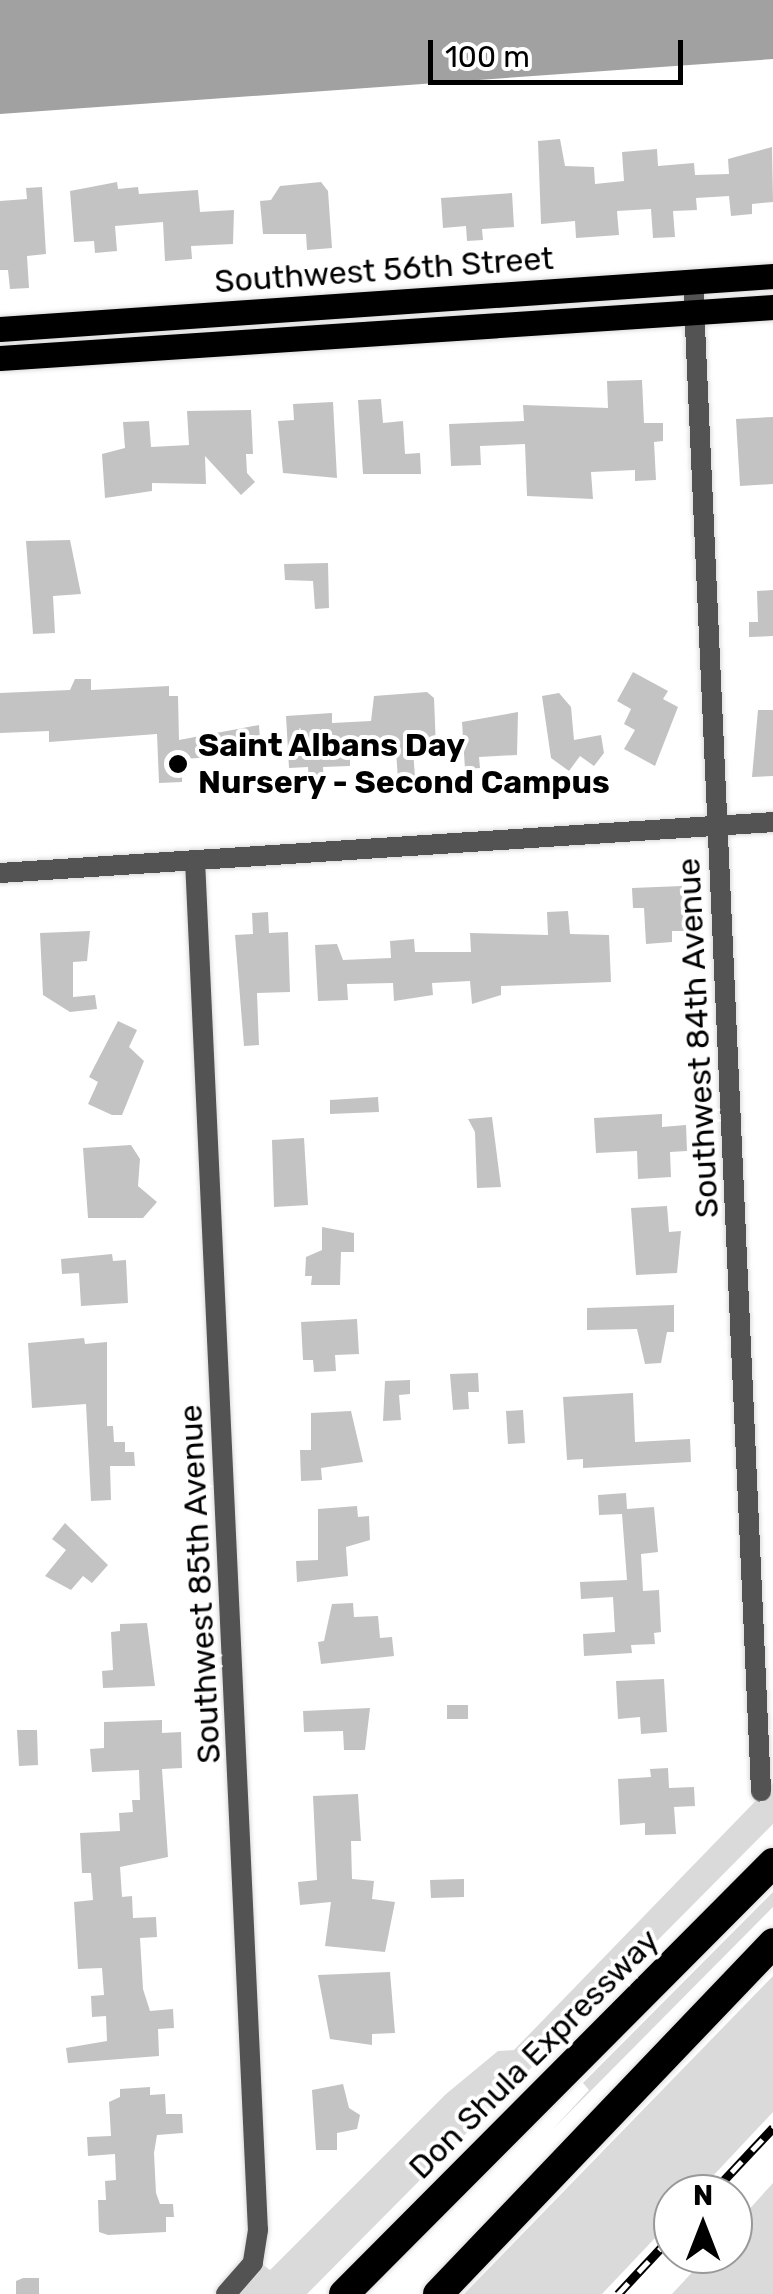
<!DOCTYPE html>
<style>
body{margin:0}
#map{position:relative;width:773px;height:2294px;overflow:hidden;background:#fff;font-family:Rubik,sans-serif}
div>[style]{position:absolute}
[style*='--x']{left:calc(var(--x)*1px);top:calc(var(--y)*1px);width:calc(var(--w)*1px);rotate:calc(var(--a)*1deg)}
.green>*{inset:0;background:#dadada}
.water>*{inset:0;background:#a1a1a1}
.building>*{inset:0;background:#c3c3c3}
.roads{filter:drop-shadow(0 0 2px #dbdbdb) drop-shadow(0 0 2px #dbdbdb)}
.minor>*{height:20px;margin:-10px;padding:0 10px;transform-origin:10px;border-radius:10px;background:#535353}
.major>*{height:25px;margin:-12.5px;padding:0 12.5px;transform-origin:12.5px;border-radius:12.5px;background:#000}
.highway>*{height:30px;margin:-15px;padding:0 15px;transform-origin:15px;border-radius:15px;background:#000}
.rail>*{height:9px;margin-top:-4.5px;transform-origin:0;background:repeating-linear-gradient(90deg,#fff 0 15px,#000 0 30px);box-sizing:border-box;border-block:2px solid #000}
.dots>*{width:28px;height:28px;translate:-50% -50%;box-sizing:border-box;border:5px solid #fff;border-radius:50%}
span{translate:-50% -50%;white-space:nowrap;text-align:center;line-height:1.15;-webkit-text-stroke:8px #fff;paint-order:stroke}
.street-label{font-size:32px;color:#000}
.poi-label{font-size:32px;color:#000;font-weight:700}
.left{translate:0 -50%;text-align:left}
.north{position:absolute;left:653px;top:2174px;width:100px;height:100px;box-sizing:border-box;background:#fff;border:2px solid #999;border-radius:50%;rotate:0deg;font-size:28px;font-weight:700;line-height:40px;text-align:center;color:#000}
.north::after{content:'';display:block;margin:auto;width:35px;height:45px;background:#000;clip-path:polygon(50% 0,100% 100%,50% 72%,0 100%)}
.scale{position:absolute;left:428px;top:40px;width:255px;height:45px;box-sizing:border-box;border:5px solid #000;border-top:0;padding-left:12px;font-size:30px;line-height:35px;white-space:nowrap;color:#000;-webkit-text-stroke:8px #fff;paint-order:stroke}
</style>
<div id="map">
<div class="green">
<i style="clip-path:polygon(773px 1783px,773px 1824px,307px 2294px,234px 2294px,262px 2264px,270px 2270px,446px 2094px,498px 2051px,514px 2050px)"></i>
<i style="clip-path:polygon(773px 1892px,773px 1907px,552px 2130px,589px 2090px,583px 2083px)"></i>
<i style="clip-path:polygon(773px 1976px,773px 2112px,696px 2194px,673px 2194px,673px 2219px,602px 2294px,464px 2294px)"></i>
<i style="clip-path:polygon(773px 2183px,773px 2294px,672px 2294px,709px 2254px,733px 2254px,733px 2227px)"></i>
</div>
<div class="water">
<i style="clip-path:polygon(0 0,773px 0,773px 59px,0 114px)"></i>
</div>
<div class="building">
<i style="clip-path:polygon(560px 139px,565px 166px,594px 167px,595px 184px,624px 181px,622px 152px,657px 149px,658px 166px,694px 163px,695px 175px,729px 174px,728px 159px,772px 147px,773px 202px,752px 204px,752px 214px,731px 216px,729px 196px,696px 198px,697px 210px,673px 211px,675px 237px,653px 238px,651px 209px,617px 211px,619px 235px,576px 238px,575px 221px,541px 224px,538px 141px)"></i>
<i style="clip-path:polygon(117px 182px,118px 189px,138px 187px,139px 194px,198px 190px,200px 212px,234px 210px,233px 244px,191px 246px,192px 259px,165px 261px,163px 222px,115px 226px,117px 251px,95px 253px,94px 241px,74px 242px,70px 191px)"></i>
<i style="clip-path:polygon(321px 182px,328px 191px,332px 248px,307px 250px,306px 234px,263px 234px,260px 201px,271px 200px,280px 186px)"></i>
<i style="clip-path:polygon(42px 187px,46px 254px,27px 256px,29px 288px,10px 289px,8px 270px,0 270px,0 201px,27px 199px,26px 188px)"></i>
<i style="clip-path:polygon(512px 193px,514px 227px,482px 229px,483px 240px,467px 241px,466px 226px,443px 228px,441px 198px)"></i>
<i style="clip-path:polygon(642px 380px,644px 423px,663px 423px,663px 441px,654px 442px,656px 480px,635px 481px,635px 470px,591px 472px,593px 499px,527px 496px,525px 444px,480px 446px,481px 465px,451px 466px,449px 424px,524px 421px,523px 405px,608px 408px,607px 381px)"></i>
<i style="clip-path:polygon(381px 399px,383px 423px,403px 421px,405px 454px,420px 453px,421px 474px,363px 474px,358px 400px)"></i>
<i style="clip-path:polygon(333px 402px,337px 478px,283px 473px,278px 421px,294px 420px,293px 404px)"></i>
<i style="clip-path:polygon(251px 410px,253px 454px,246px 454px,247px 473px,255px 482px,241px 495px,205px 456px,206px 484px,152px 483px,152px 491px,105px 498px,102px 454px,125px 448px,123px 422px,149px 421px,151px 447px,189px 445px,187px 411px)"></i>
<i style="clip-path:polygon(773px 417px,773px 484px,740px 486px,736px 419px)"></i>
<i style="clip-path:polygon(70px 540px,81px 594px,53px 596px,55px 633px,33px 634px,26px 541px)"></i>
<i style="clip-path:polygon(328px 563px,329px 608px,315px 609px,313px 581px,285px 580px,284px 564px)"></i>
<i style="clip-path:polygon(773px 590px,773px 636px,749px 637px,749px 622px,758px 622px,757px 591px)"></i>
<i style="clip-path:polygon(633px 672px,668px 691px,663px 699px,678px 707px,655px 766px,624px 749px,635px 730px,624px 724px,631px 709px,617px 701px)"></i>
<i style="clip-path:polygon(75px 679px,91px 679px,91px 690px,169px 686px,169px 696px,178px 696px,179px 740px,259px 725px,261px 754px,183px 759px,182px 782px,159px 783px,157px 734px,49px 742px,49px 731px,0 733px,0 693px,70px 690px)"></i>
<i style="clip-path:polygon(427px 692px,434px 698px,436px 748px,413px 749px,415px 778px,398px 779px,396px 751px,350px 754px,350px 766px,323px 767px,324px 785px,309px 785px,308px 767px,289px 768px,286px 716px,332px 713px,332px 723px,371px 721px,374px 696px)"></i>
<i style="clip-path:polygon(559px 693px,571px 707px,574px 740px,601px 735px,604px 753px,594px 766px,580px 756px,569px 771px,551px 758px,542px 696px)"></i>
<i style="clip-path:polygon(758px 710px,773px 710px,773px 776px,752px 777px)"></i>
<i style="clip-path:polygon(518px 712px,517px 755px,479px 757px,480px 768px,465px 769px,462px 722px)"></i>
<i style="clip-path:polygon(682px 886px,684px 931px,672px 931px,672px 942px,646px 944px,644px 908px,633px 908px,632px 888px)"></i>
<i style="clip-path:polygon(568px 911px,570px 934px,609px 935px,611px 982px,501px 986px,501px 995px,472px 1004px,470px 981px,432px 983px,433px 995px,394px 1001px,393px 983px,347px 984px,348px 1000px,318px 1001px,315px 945px,337px 944px,343px 960px,391px 958px,390px 941px,414px 939px,415px 952px,471px 952px,470px 933px,548px 935px,547px 912px)"></i>
<i style="clip-path:polygon(268px 912px,269px 933px,288px 932px,290px 992px,257px 993px,259px 1045px,244px 1046px,235px 935px,253px 934px,252px 913px)"></i>
<i style="clip-path:polygon(90px 931px,87px 961px,73px 962px,73px 997px,95px 995px,97px 1009px,70px 1012px,43px 995px,40px 933px)"></i>
<i style="clip-path:polygon(118px 1021px,137px 1030px,129px 1047px,144px 1061px,122px 1115px,112px 1115px,88px 1104px,98px 1082px,89px 1077px)"></i>
<i style="clip-path:polygon(378px 1097px,379px 1112px,330px 1114px,330px 1100px)"></i>
<i style="clip-path:polygon(662px 1114px,662px 1127px,686px 1125px,687px 1151px,670px 1152px,671px 1177px,638px 1179px,637px 1151px,596px 1153px,594px 1118px)"></i>
<i style="clip-path:polygon(492px 1117px,501px 1187px,477px 1188px,475px 1132px,468px 1119px)"></i>
<i style="clip-path:polygon(304px 1138px,308px 1205px,274px 1207px,272px 1140px)"></i>
<i style="clip-path:polygon(131px 1145px,140px 1159px,138px 1186px,157px 1202px,143px 1218px,88px 1218px,83px 1148px)"></i>
<i style="clip-path:polygon(667px 1206px,669px 1232px,681px 1231px,677px 1273px,636px 1275px,631px 1208px)"></i>
<i style="clip-path:polygon(322px 1227px,354px 1233px,354px 1252px,341px 1252px,340px 1285px,311px 1285px,312px 1276px,305px 1276px,306px 1257px,322px 1250px)"></i>
<i style="clip-path:polygon(112px 1254px,113px 1261px,126px 1260px,128px 1303px,81px 1306px,79px 1273px,62px 1274px,61px 1259px)"></i>
<i style="clip-path:polygon(674px 1305px,674px 1332px,667px 1332px,661px 1363px,645px 1364px,637px 1329px,587px 1330px,587px 1308px)"></i>
<i style="clip-path:polygon(357px 1319px,359px 1354px,335px 1355px,336px 1371px,314px 1372px,313px 1360px,303px 1360px,301px 1322px)"></i>
<i style="clip-path:polygon(84px 1338px,85px 1344px,107px 1342px,107px 1426px,113px 1426px,114px 1442px,125px 1442px,125px 1452px,134px 1452px,135px 1466px,110px 1466px,111px 1500px,91px 1501px,86px 1404px,32px 1408px,28px 1343px)"></i>
<i style="clip-path:polygon(478px 1373px,479px 1392px,468px 1392px,469px 1409px,453px 1410px,450px 1374px)"></i>
<i style="clip-path:polygon(410px 1380px,410px 1394px,399px 1395px,401px 1420px,383px 1421px,385px 1381px)"></i>
<i style="clip-path:polygon(633px 1393px,635px 1442px,690px 1439px,691px 1462px,583px 1468px,583px 1459px,567px 1460px,563px 1397px)"></i>
<i style="clip-path:polygon(523px 1410px,525px 1443px,508px 1444px,506px 1411px)"></i>
<i style="clip-path:polygon(351px 1411px,363px 1462px,321px 1468px,322px 1480px,301px 1481px,300px 1450px,311px 1450px,311px 1413px)"></i>
<i style="clip-path:polygon(626px 1493px,627px 1509px,654px 1507px,658px 1552px,641px 1554px,643px 1591px,659px 1590px,661px 1632px,654px 1633px,655px 1644px,631px 1645px,632px 1653px,584px 1656px,583px 1634px,615px 1632px,613px 1597px,581px 1599px,580px 1582px,627px 1580px,622px 1514px,599px 1515px,598px 1495px)"></i>
<i style="clip-path:polygon(357px 1506px,358px 1517px,369px 1516px,370px 1540px,346px 1547px,348px 1576px,297px 1582px,296px 1561px,318px 1560px,318px 1509px)"></i>
<i style="clip-path:polygon(65px 1523px,108px 1565px,92px 1583px,83px 1576px,71px 1590px,45px 1576px,66px 1550px,52px 1539px)"></i>
<i style="clip-path:polygon(353px 1603px,354px 1617px,378px 1616px,380px 1638px,392px 1637px,394px 1656px,321px 1664px,318px 1642px,324px 1641px,332px 1604px)"></i>
<i style="clip-path:polygon(147px 1623px,155px 1686px,103px 1688px,102px 1671px,113px 1670px,111px 1632px,120px 1631px,120px 1624px)"></i>
<i style="clip-path:polygon(664px 1679px,667px 1732px,641px 1734px,640px 1717px,618px 1719px,616px 1681px)"></i>
<i style="clip-path:polygon(447px 1705px,468px 1705px,468px 1719px,447px 1719px)"></i>
<i style="clip-path:polygon(370px 1708px,365px 1750px,344px 1750px,343px 1731px,304px 1732px,303px 1711px)"></i>
<i style="clip-path:polygon(162px 1720px,162px 1733px,181px 1732px,182px 1768px,162px 1769px,168px 1857px,120px 1867px,122px 1897px,132px 1896px,133px 1918px,156px 1917px,157px 1937px,140px 1938px,143px 1989px,150px 2011px,173px 2009px,174px 2028px,158px 2029px,159px 2056px,68px 2063px,66px 2048px,107px 2041px,106px 2016px,92px 2017px,91px 1996px,104px 1995px,102px 1968px,78px 1969px,74px 1902px,93px 1900px,91px 1873px,82px 1873px,80px 1833px,120px 1831px,119px 1813px,133px 1812px,132px 1800px,140px 1800px,139px 1770px,92px 1772px,90px 1749px,104px 1748px,104px 1722px)"></i>
<i style="clip-path:polygon(17px 1730px,37px 1730px,38px 1765px,19px 1766px)"></i>
<i style="clip-path:polygon(668px 1768px,669px 1788px,694px 1787px,695px 1806px,674px 1807px,676px 1834px,645px 1835px,645px 1823px,620px 1825px,618px 1779px,651px 1777px,650px 1769px)"></i>
<i style="clip-path:polygon(358px 1794px,361px 1841px,351px 1841px,352px 1879px,374px 1881px,372px 1899px,395px 1902px,385px 1952px,325px 1946px,331px 1902px,300px 1905px,298px 1882px,317px 1880px,313px 1796px)"></i>
<i style="clip-path:polygon(464px 1879px,464px 1897px,431px 1898px,430px 1880px)"></i>
<i style="clip-path:polygon(390px 1972px,395px 2033px,372px 2034px,372px 2045px,330px 2039px,318px 1975px)"></i>
<i style="clip-path:polygon(343px 2084px,349px 2108px,360px 2115px,357px 2129px,337px 2133px,337px 2150px,316px 2150px,312px 2090px)"></i>
<i style="clip-path:polygon(150px 2087px,150px 2095px,165px 2094px,166px 2114px,182px 2114px,183px 2133px,157px 2135px,154px 2153px,156px 2193px,160px 2204px,173px 2204px,174px 2217px,166px 2217px,166px 2232px,108px 2235px,99px 2232px,98px 2200px,106px 2200px,105px 2181px,116px 2180px,115px 2154px,88px 2156px,87px 2137px,111px 2136px,109px 2102px,120px 2097px,120px 2089px)"></i>
<i style="clip-path:polygon(23px 2278px,39px 2278px,39px 2294px,16px 2294px,16px 2281px)"></i>
</div>
<div class="roads">
<div class="minor">
<i style="--x:693;--y:281;--w:1512;--a:87.42"></i>
<i style="--x:195;--y:860;--w:1371;--a:87.37"></i>
<i style="--x:258;--y:2230;--w:33;--a:99"></i>
<i style="--x:253;--y:2263;--w:41;--a:131.1"></i>
<i style="--x:0;--y:873;--w:775;--a:-3.77"></i>
</div>
<div class="major">
<i style="--x:0;--y:329;--w:775;--a:-3.92"></i>
<i style="--x:0;--y:358;--w:775;--a:-3.77"></i>
</div>
<div class="highway">
<i style="--x:344;--y:2294;--w:608;--a:-45.13"></i>
<i style="--x:438;--y:2294;--w:485;--a:-46.3"></i>
</div>
</div>
<div class="rail">
<i style="--x:711;--y:2194;--w:91;--a:-46.8"></i>
<i style="--x:618;--y:2294;--w:81;--a:-47"></i>
</div>
<div class="dots">
<i style="left:178px;top:764px;background:#000"></i>
</div>
<div class="street-label">
<span style="left:384px;top:270px;rotate:-4deg">Southwest 56th Street</span>
<span style="left:698px;top:1038px;rotate:-93deg">Southwest 84th Avenue</span>
<span style="left:200px;top:1584px;rotate:-93deg">Southwest 85th Avenue</span>
<span style="left:534px;top:2054px;rotate:-45deg">Don Shula Expressway</span>
</div>
<div class="poi-label">
<span class="left" style="left:198px;top:764px">Saint Albans Day<br>Nursery - Second Campus</span>
</div>
<div class="north">N</div>
<div class="scale">100 m</div>
</div>
